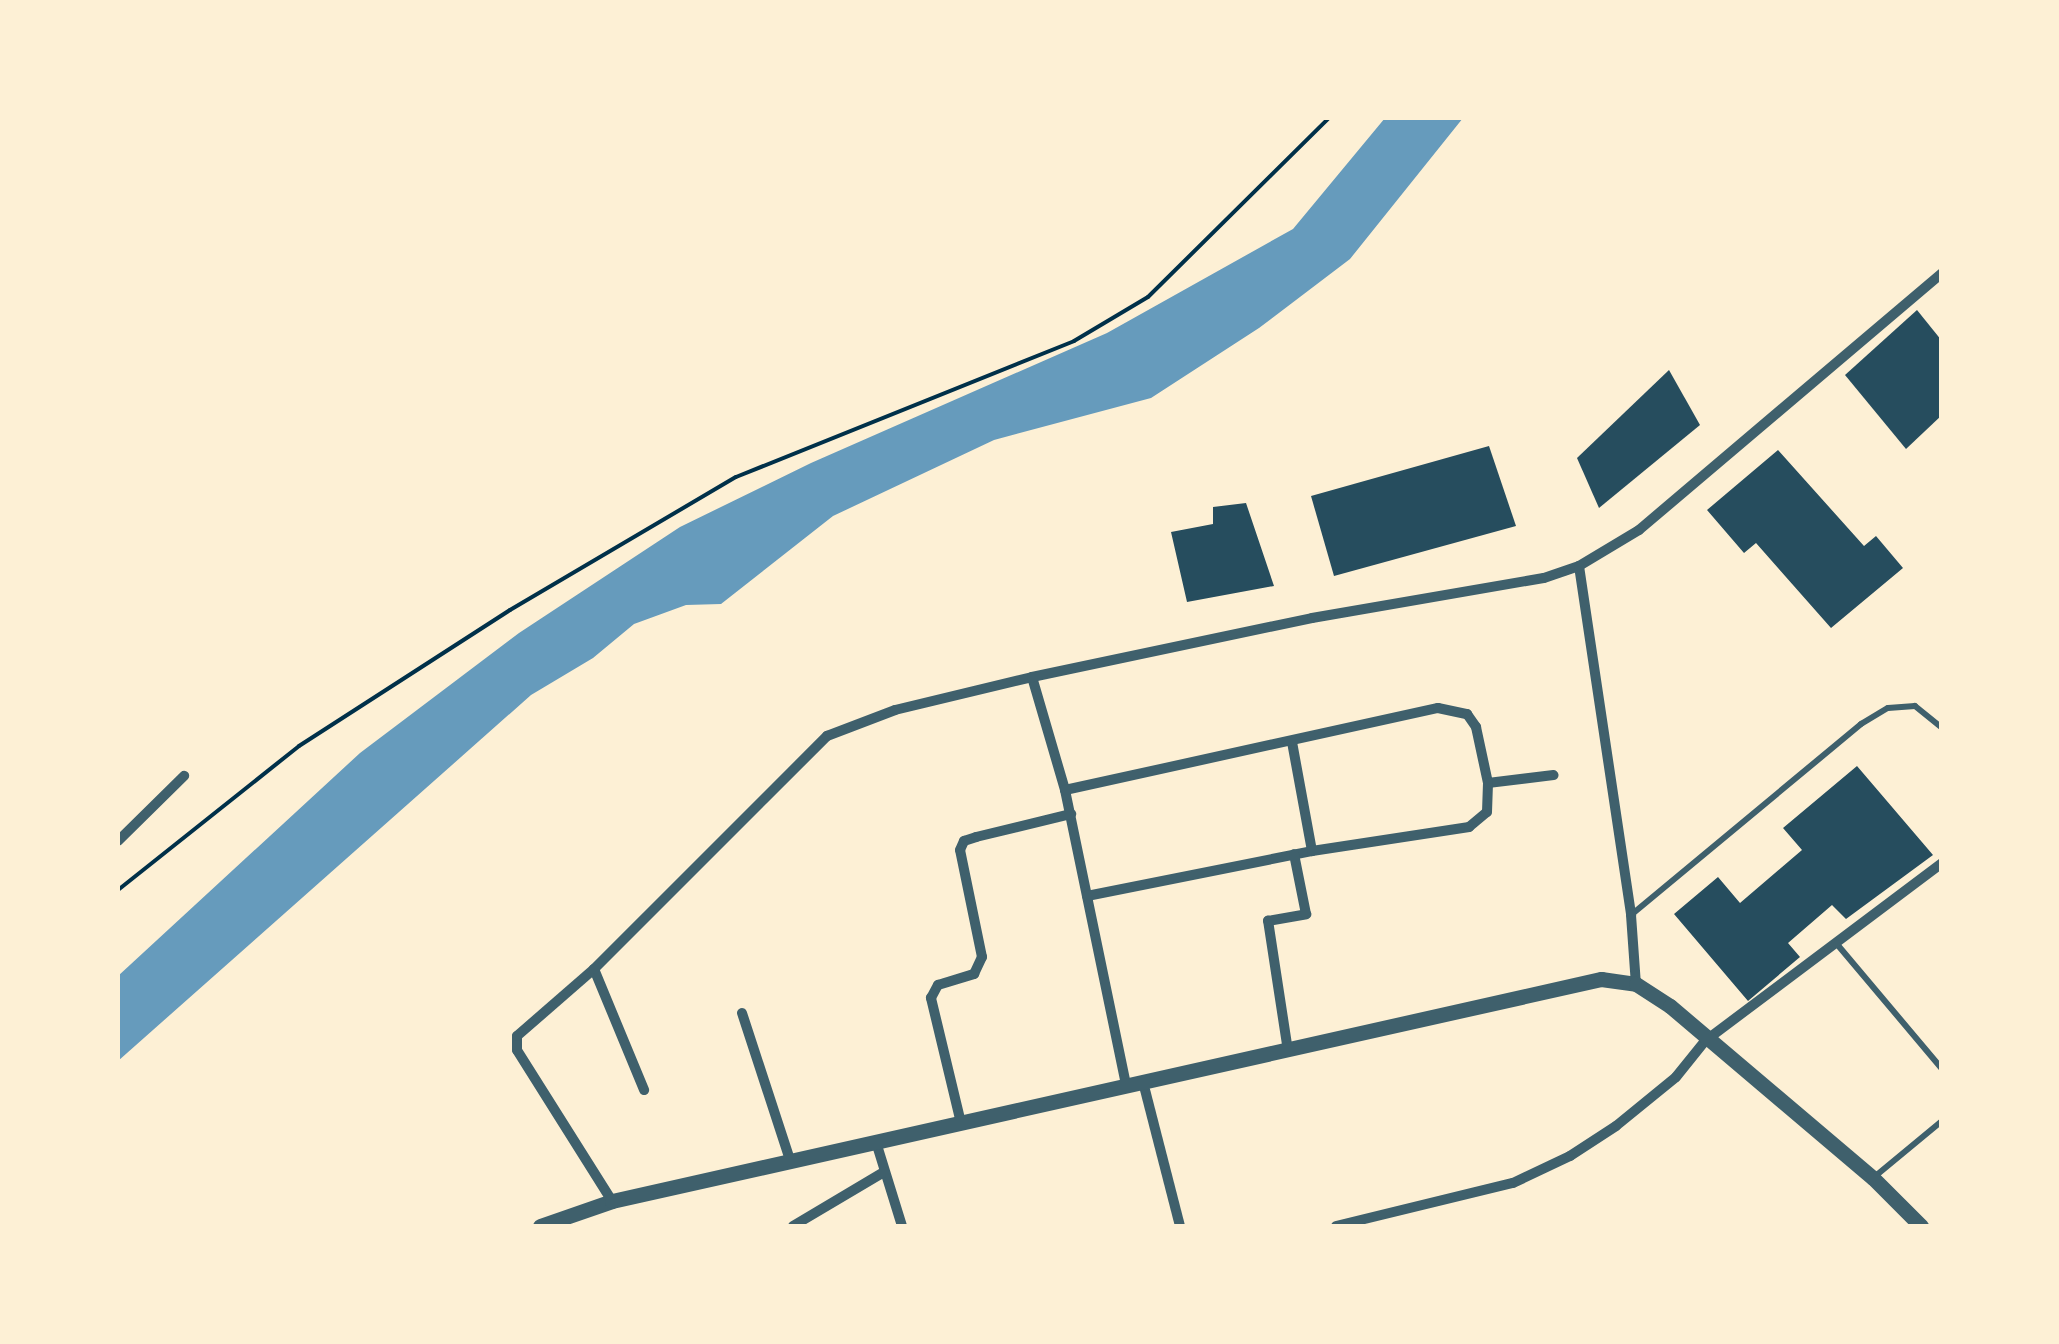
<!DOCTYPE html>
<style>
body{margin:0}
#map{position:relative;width:2059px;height:1344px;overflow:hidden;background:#fdf0d5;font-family:Montserrat,sans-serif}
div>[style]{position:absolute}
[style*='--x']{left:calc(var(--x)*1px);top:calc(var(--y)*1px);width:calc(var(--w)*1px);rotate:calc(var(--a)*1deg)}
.water>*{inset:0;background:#669bbc}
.building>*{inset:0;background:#264d5e}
.path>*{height:4px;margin:-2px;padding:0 2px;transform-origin:2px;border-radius:2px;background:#003049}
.service>*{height:6px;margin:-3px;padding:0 3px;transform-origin:3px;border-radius:3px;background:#3f606c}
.minor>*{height:10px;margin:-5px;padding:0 5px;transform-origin:5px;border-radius:5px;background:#3f606c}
.tertiary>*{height:15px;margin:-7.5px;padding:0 7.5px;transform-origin:7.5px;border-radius:7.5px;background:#3f606c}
span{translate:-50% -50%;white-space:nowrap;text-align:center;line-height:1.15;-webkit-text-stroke:10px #fdf0d5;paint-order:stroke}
.frame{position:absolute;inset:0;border:120px solid #fdf0d5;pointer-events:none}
</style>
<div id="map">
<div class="water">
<i style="clip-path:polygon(1385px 118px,1463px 118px,1350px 259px,1259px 328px,1151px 398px,994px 440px,833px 516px,721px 604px,686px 605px,634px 624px,593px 658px,531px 695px,118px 1061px,118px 976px,360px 753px,519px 633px,680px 527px,811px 463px,1107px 333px,1293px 229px)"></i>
</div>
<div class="building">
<i style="clip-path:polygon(1917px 310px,1942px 341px,1942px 415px,1906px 449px,1845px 375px)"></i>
<i style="clip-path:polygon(1669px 370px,1700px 425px,1599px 508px,1577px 458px)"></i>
<i style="clip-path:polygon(1489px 446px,1516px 526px,1334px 576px,1311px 496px)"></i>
<i style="clip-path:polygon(1778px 450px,1864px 546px,1876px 536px,1903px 568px,1831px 628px,1756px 543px,1744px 553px,1707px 510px)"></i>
<i style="clip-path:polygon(1246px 503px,1274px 586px,1187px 602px,1171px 532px,1213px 524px,1213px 507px)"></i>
<i style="clip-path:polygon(1857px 766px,1933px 855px,1846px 919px,1832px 905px,1788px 943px,1800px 957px,1748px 1001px,1674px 914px,1718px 877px,1740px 903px,1802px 850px,1783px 828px)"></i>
</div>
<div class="path">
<i style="--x:118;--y:890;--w:231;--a:-38.5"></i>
<i style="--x:299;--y:746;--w:251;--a:-32.8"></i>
<i style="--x:510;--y:610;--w:262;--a:-30.5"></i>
<i style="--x:736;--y:477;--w:364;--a:-21.9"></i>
<i style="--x:1074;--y:341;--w:86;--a:-30.7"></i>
<i style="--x:1148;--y:297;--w:255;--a:-44.7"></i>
</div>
<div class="service">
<i style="--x:1631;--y:915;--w:299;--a:-39.7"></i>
<i style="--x:1861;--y:724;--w:31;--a:-31"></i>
<i style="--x:1888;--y:708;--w:27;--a:-4"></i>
<i style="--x:1915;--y:706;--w:35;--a:39"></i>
<i style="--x:1836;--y:943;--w:165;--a:49.9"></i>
<i style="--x:1873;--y:1178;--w:89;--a:-39.6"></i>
</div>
<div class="minor">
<i style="--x:1579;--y:566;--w:353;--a:81.5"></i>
<i style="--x:1631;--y:915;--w:69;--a:85.9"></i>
<i style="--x:1032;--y:677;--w:118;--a:73.7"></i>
<i style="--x:1065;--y:790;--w:301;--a:78.3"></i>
<i style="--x:1292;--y:742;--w:111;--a:79.6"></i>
<i style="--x:1065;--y:790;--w:382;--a:-12.4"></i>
<i style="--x:1438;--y:708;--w:30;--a:12"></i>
<i style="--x:1467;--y:714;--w:16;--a:55"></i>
<i style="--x:1476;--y:727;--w:57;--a:77.9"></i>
<i style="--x:1488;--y:783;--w:66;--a:-6.9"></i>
<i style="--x:118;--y:841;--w:93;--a:-44.6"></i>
<i style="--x:1087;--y:896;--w:229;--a:-11.3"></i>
<i style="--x:1312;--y:851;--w:159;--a:-8.7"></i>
<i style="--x:1469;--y:827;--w:23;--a:-40"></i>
<i style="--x:1487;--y:812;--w:29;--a:-88"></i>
<i style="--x:594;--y:969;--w:131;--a:67.5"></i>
<i style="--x:742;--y:1013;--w:155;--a:71.9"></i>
<i style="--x:1288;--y:1051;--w:132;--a:-98.7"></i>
<i style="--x:1268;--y:921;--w:39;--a:-10"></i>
<i style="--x:1306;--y:914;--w:61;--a:-101.3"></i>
<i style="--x:1143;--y:1082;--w:149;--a:75.6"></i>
<i style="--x:961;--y:1123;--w:129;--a:-103.5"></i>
<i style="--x:931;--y:998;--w:15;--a:-62"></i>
<i style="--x:938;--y:985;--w:38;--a:-17"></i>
<i style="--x:974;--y:974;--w:19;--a:-65"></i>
<i style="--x:982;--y:957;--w:109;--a:-101.6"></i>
<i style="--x:960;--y:850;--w:10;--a:-66"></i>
<i style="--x:964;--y:841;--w:13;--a:-18"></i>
<i style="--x:976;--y:837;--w:98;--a:-13.6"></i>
<i style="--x:876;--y:1142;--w:88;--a:72.8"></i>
<i style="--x:612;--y:1201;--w:178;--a:-122.2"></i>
<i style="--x:517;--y:1050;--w:14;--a:-90"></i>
<i style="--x:517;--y:1036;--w:102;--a:-41"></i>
<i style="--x:594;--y:969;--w:330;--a:-45"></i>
<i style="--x:827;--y:736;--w:73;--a:-20.9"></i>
<i style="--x:895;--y:710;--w:141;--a:-13.5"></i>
<i style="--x:1032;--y:677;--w:286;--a:-11.9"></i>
<i style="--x:1312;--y:618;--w:235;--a:-9.8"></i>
<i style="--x:1544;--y:578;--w:37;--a:-19"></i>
<i style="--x:1579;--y:566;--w:70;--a:-31"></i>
<i style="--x:1639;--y:530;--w:397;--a:-40.3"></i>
<i style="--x:793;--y:1226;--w:106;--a:-30.7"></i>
<i style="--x:1336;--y:1226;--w:182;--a:-13.7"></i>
<i style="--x:1513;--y:1183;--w:63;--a:-25.3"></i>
<i style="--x:1570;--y:1156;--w:55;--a:-33.1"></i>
<i style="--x:1616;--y:1126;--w:77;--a:-39.2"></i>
<i style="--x:1676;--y:1077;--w:46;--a:-51.1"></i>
<i style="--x:1705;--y:1041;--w:296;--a:-36.9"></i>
</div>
<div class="tertiary">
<i style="--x:540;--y:1226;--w:76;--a:-19.1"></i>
<i style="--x:612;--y:1201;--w:1014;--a:-12.65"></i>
<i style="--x:1601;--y:979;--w:35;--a:8"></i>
<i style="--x:1636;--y:984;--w:40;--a:32.9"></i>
<i style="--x:1670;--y:1006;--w:266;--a:40.3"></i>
<i style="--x:1873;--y:1178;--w:68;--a:45"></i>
</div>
<div class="frame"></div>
</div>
